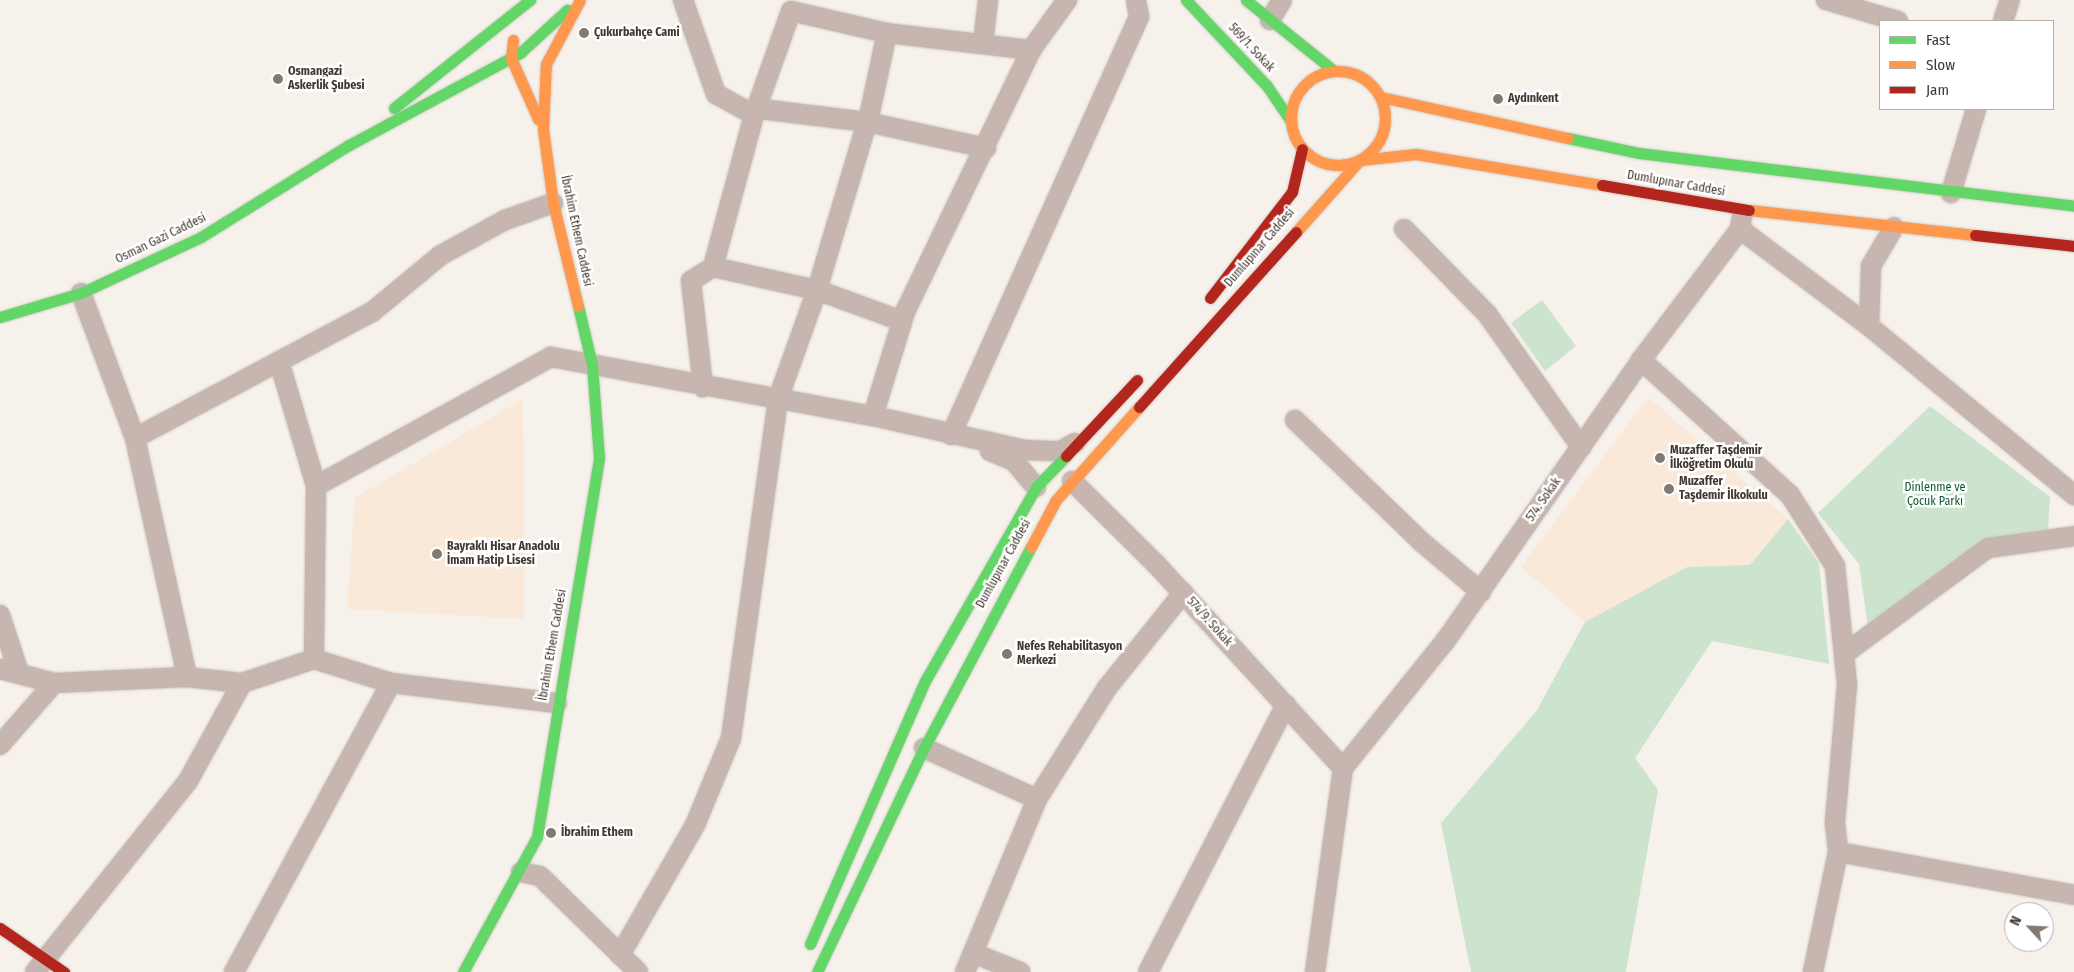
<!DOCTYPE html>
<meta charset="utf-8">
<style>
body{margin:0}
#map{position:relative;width:2074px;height:972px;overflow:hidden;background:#f6f1eb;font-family:"Fira Sans Condensed",sans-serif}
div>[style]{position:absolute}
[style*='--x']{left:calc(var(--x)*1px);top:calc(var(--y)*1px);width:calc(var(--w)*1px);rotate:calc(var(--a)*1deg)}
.built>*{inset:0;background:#fae9d9}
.green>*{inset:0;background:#cce3ce}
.roads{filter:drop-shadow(0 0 1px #d1ccc6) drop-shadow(0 0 1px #d1ccc6)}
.street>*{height:20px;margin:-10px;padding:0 10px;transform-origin:10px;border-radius:10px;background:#c7b6b0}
.fast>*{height:11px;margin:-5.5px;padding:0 5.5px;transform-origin:5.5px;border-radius:5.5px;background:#63d668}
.slow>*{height:11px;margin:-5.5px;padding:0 5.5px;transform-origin:5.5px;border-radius:5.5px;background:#ff974d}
.slow>.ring{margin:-5.5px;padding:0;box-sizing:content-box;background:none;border:11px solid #ff974d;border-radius:50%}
.jam>*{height:11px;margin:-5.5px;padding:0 5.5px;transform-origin:5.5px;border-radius:5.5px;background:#b3261e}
.dots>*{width:14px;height:14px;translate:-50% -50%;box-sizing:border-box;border:2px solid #fff;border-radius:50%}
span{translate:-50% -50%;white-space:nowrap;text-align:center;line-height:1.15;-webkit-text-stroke:5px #fff;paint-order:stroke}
.poi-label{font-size:12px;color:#43382f;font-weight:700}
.left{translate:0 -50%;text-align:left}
.street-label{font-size:12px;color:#43382f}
.park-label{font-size:12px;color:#0c5d31}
.legend{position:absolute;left:1879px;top:20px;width:175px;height:90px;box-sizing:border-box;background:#fff;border:1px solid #b4afac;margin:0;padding:6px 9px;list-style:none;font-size:15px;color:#43382f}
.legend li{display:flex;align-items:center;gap:10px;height:25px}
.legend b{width:25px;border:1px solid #b4afac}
.north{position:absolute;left:2004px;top:902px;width:50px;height:50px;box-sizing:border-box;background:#fff;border:1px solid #b4afac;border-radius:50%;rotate:295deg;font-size:14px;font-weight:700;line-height:20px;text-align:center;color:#43382f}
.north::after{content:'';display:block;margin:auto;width:18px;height:22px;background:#827971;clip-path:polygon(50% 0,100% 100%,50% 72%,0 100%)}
</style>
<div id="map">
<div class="built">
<i style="clip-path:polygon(1648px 397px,1788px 519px,1750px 565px,1687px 567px,1585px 622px,1521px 567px)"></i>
<i style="clip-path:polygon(523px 399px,524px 619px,347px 609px,355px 498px)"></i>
</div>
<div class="green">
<i style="clip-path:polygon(1542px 300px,1576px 346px,1545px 371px,1511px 323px)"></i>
<i style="clip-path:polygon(1930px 406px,2050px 497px,2048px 531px,1988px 539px,1868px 628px,1859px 564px,1818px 513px)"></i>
<i style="clip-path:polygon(1788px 519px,1819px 563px,1829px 664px,1712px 641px,1635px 758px,1658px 790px,1626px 972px,1471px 972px,1441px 823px,1537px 710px,1585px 622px,1687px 567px,1750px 565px)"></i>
</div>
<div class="roads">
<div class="street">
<i style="--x:683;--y:0;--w:100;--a:70.7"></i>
<i style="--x:716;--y:94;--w:43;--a:28.9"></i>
<i style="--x:754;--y:115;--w:157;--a:105.1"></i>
<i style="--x:713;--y:267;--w:26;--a:148"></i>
<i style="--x:691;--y:281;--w:107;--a:83.5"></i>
<i style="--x:1826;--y:0;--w:75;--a:16.3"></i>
<i style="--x:1270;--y:20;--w:23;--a:-59"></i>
<i style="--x:2003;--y:21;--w:22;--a:-72"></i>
<i style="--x:983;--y:43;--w:43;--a:-83.4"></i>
<i style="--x:760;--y:109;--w:108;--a:6.9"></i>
<i style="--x:867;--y:122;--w:122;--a:12.3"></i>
<i style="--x:754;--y:115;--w:110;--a:-70.4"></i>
<i style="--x:791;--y:11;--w:98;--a:12.9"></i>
<i style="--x:887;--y:33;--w:145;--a:6.7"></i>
<i style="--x:1951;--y:193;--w:88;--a:-73.4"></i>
<i style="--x:1742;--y:216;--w:13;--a:99"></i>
<i style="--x:1740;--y:229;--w:161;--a:36.9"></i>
<i style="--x:1869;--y:326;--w:266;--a:39.5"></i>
<i style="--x:1404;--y:229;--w:119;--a:45.7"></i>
<i style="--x:1487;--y:314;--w:163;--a:54.7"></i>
<i style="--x:713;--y:267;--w:107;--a:12.5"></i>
<i style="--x:817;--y:290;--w:90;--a:20"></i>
<i style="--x:81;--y:293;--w:155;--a:69.6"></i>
<i style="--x:135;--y:438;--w:245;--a:77.7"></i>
<i style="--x:1869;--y:326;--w:60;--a:-88.1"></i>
<i style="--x:1871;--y:266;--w:45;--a:-59.5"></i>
<i style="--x:1641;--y:360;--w:201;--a:42.2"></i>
<i style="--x:1790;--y:495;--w:84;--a:57.6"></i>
<i style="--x:1835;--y:566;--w:120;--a:84.2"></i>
<i style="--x:1847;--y:685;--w:139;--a:95"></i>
<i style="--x:1835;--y:823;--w:29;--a:84"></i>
<i style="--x:1838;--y:852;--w:123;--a:101.8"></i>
<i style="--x:279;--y:361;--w:130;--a:73.5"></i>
<i style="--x:316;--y:486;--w:173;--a:90.7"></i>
<i style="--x:873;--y:416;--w:109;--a:-72.9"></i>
<i style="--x:905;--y:312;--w:291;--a:-64.3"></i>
<i style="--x:1031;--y:50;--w:62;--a:-54.2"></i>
<i style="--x:1295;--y:420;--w:178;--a:43.9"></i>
<i style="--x:1423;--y:543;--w:76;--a:40.2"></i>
<i style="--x:951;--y:435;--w:459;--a:-65.8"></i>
<i style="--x:1139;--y:16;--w:16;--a:-101"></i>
<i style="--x:135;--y:438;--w:268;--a:-28"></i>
<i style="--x:372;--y:312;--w:89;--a:-39.6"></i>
<i style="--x:441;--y:255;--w:73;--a:-28.7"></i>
<i style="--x:505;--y:220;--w:51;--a:-19.5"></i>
<i style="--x:990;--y:451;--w:26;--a:23"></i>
<i style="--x:1014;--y:461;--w:34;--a:50"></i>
<i style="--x:1072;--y:481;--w:117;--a:44.7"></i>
<i style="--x:1155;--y:563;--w:278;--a:47.5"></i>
<i style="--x:316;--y:486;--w:268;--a:-28.8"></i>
<i style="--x:551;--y:357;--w:327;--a:10.4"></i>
<i style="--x:873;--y:416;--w:156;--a:12.6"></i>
<i style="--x:1025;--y:450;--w:35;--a:2"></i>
<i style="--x:1060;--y:451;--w:17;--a:-28"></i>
<i style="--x:0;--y:615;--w:61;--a:71.9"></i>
<i style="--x:1844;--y:654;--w:179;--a:-36.4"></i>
<i style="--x:1988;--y:548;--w:87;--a:-7.9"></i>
<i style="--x:0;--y:669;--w:56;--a:14.5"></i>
<i style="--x:54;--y:683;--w:133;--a:-2.6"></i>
<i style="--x:187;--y:677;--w:55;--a:6.2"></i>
<i style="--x:242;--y:683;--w:112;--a:118.9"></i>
<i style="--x:188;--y:781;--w:245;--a:128.7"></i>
<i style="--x:242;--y:683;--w:76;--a:-18.4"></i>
<i style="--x:314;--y:659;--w:81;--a:17.3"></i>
<i style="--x:391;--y:683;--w:167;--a:6.9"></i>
<i style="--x:0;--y:745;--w:82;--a:-48.9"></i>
<i style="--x:924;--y:748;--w:124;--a:24.3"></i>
<i style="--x:1343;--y:768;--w:164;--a:-51.2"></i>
<i style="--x:1446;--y:640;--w:341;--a:-55.1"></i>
<i style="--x:1641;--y:360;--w:164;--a:-52.9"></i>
<i style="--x:1838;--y:852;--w:240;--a:10.3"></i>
<i style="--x:521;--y:872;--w:19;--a:12"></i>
<i style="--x:540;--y:876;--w:137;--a:44.4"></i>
<i style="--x:973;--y:953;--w:51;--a:22"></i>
<i style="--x:620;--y:955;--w:150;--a:-60"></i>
<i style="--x:695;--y:825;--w:94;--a:-67.5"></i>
<i style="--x:731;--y:738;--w:342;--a:-82.1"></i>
<i style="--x:778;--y:399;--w:116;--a:-70.3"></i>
<i style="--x:817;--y:290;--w:186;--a:-73.4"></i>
<i style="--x:870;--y:112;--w:81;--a:-77.9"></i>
<i style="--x:234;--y:972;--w:329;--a:-61.5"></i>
<i style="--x:965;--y:972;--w:187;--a:-67.4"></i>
<i style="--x:1037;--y:799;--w:131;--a:-57.8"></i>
<i style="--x:1107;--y:688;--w:122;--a:-51.3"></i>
<i style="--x:1148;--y:972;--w:301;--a:-62.7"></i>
<i style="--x:1315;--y:972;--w:206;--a:-82.2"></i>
</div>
<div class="fast">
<i style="--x:1186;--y:0;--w:118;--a:46.7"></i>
<i style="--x:1267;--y:86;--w:41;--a:55.9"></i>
<i style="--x:1246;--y:0;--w:112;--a:38.8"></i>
<i style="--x:394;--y:108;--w:174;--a:-38.5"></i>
<i style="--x:1568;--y:138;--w:73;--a:11.9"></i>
<i style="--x:1639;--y:153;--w:438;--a:6.9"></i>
<i style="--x:0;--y:317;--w:84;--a:-16.5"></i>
<i style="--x:81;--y:293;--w:132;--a:-25"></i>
<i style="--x:201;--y:237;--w:174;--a:-31.9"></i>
<i style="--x:349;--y:145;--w:194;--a:-28.3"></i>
<i style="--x:520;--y:53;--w:64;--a:-42.5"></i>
<i style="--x:810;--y:944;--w:287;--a:-66.4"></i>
<i style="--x:925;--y:681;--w:224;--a:-60.2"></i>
<i style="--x:1036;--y:487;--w:43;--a:-45.9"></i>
<i style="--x:463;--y:972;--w:154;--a:-61.3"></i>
<i style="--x:537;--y:837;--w:384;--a:-80.7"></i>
<i style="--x:599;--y:458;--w:93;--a:-94.3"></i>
<i style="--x:592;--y:365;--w:61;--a:-103.3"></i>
<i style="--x:817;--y:972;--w:248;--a:-64.5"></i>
<i style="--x:924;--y:748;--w:228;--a:-62"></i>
</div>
<div class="slow">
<i style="--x:513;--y:40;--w:18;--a:96"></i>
<i style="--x:511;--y:58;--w:67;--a:66.1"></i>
<i class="ring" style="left:1291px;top:71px;width:83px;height:83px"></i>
<i style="--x:1381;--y:97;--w:191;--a:12.4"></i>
<i style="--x:1749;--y:210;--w:227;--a:6.3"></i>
<i style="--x:1296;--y:232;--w:96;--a:-48.4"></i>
<i style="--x:1360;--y:160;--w:56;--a:-6.1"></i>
<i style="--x:1416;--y:154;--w:189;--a:9.5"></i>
<i style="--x:578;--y:306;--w:106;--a:-103.6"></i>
<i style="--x:553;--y:203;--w:75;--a:-97.7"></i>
<i style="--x:543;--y:129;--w:65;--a:-87.4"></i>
<i style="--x:546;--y:64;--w:72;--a:-62"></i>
<i style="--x:1031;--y:547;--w:53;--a:-62"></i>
<i style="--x:1056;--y:500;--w:125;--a:-48.3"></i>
</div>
<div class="jam">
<i style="--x:1602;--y:185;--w:149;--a:9.7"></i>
<i style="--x:1975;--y:235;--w:100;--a:6.3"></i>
<i style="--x:1210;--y:298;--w:134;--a:-52.3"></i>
<i style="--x:1292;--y:192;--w:44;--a:-76.9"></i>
<i style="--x:1139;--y:407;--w:235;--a:-48.1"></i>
<i style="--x:1066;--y:456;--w:104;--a:-46.9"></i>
<i style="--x:0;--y:928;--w:78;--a:34.5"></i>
</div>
</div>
<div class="dots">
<i style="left:584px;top:33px;background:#827971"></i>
<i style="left:278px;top:79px;background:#827971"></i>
<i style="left:1498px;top:99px;background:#827971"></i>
<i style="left:1660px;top:458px;background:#827971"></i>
<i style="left:1669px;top:489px;background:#827971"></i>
<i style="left:437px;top:554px;background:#827971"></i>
<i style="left:1007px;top:654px;background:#827971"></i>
<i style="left:551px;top:833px;background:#827971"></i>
</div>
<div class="poi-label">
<span class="left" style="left:594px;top:33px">Çukurbahçe Cami</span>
<span class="left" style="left:288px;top:79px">Osmangazi<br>Askerlik Şubesi</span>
<span class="left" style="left:1508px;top:99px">Aydınkent</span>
<span class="left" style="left:1670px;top:458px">Muzaffer Taşdemir<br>İlköğretim Okulu</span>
<span class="left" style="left:1679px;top:489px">Muzaffer<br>Taşdemir İlkokulu</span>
<span class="left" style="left:447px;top:554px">Bayraklı Hisar Anadolu<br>İmam Hatip Lisesi</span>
<span class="left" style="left:1017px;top:654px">Nefes Rehabilitasyon<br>Merkezi</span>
<span class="left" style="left:561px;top:833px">İbrahim Ethem</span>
</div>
<div class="street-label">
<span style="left:1251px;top:48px;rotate:47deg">569/1. Sokak</span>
<span style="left:1676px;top:184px;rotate:10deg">Dumlupınar Caddesi</span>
<span style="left:576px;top:231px;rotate:78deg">İbrahim Ethem Caddesi</span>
<span style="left:161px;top:239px;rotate:-26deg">Osman Gazi Caddesi</span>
<span style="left:1260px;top:248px;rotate:-49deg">Dumlupınar Caddesi</span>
<span style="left:1544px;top:500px;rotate:-55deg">574. Sokak</span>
<span style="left:1004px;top:564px;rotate:-61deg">Dumlupınar Caddesi</span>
<span style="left:1209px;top:622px;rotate:48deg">574/9. Sokak</span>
<span style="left:553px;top:645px;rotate:-80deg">İbrahim Ethem Caddesi</span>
</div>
<div class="park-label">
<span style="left:1935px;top:495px">Dinlenme ve<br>Çocuk Parkı</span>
</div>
<ul class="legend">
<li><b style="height:6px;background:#63d668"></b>Fast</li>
<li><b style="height:6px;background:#ff974d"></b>Slow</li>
<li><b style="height:6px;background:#b3261e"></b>Jam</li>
</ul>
<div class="north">N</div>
</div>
